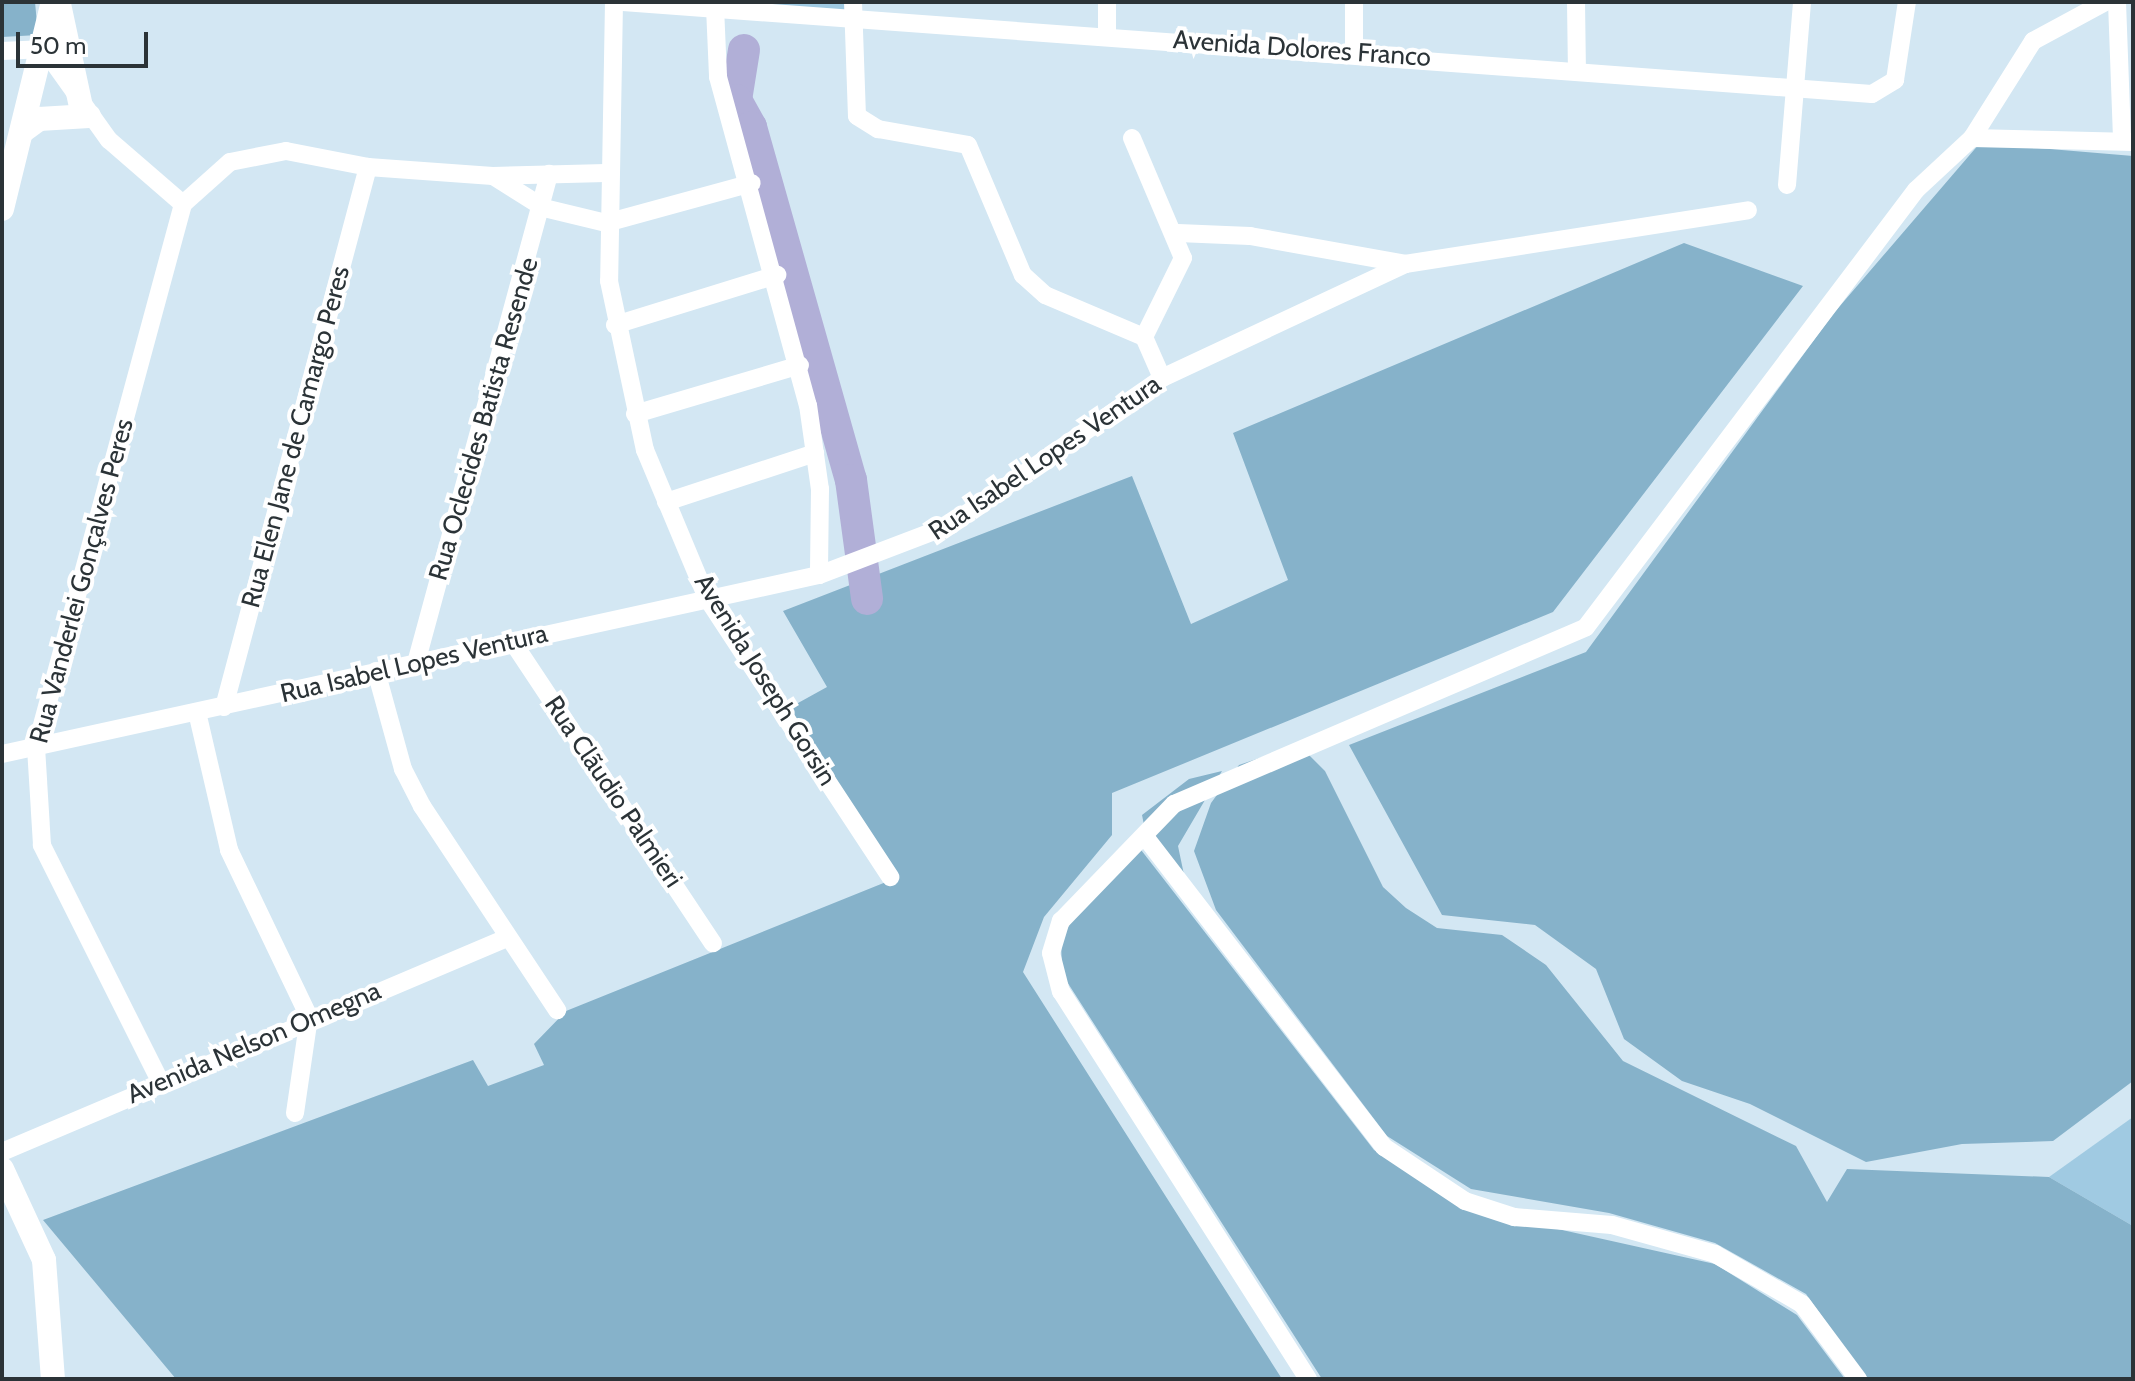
<!DOCTYPE html>
<meta charset="utf-8">
<style>
body{margin:0}
#map{position:relative;width:2135px;height:1381px;overflow:hidden;background:#d3e7f3;font-family:Cabin,sans-serif}
div>[style]{position:absolute}
[style*='--x']{left:calc(var(--x)*1px);top:calc(var(--y)*1px);width:calc(var(--w)*1px);rotate:calc(var(--a)*1deg)}
.green>*{inset:0;background:#a0cae2}
.forest>*{inset:0;background:#86b2ca}
.river>*{height:32px;margin:-16px;padding:0 16px;transform-origin:16px;border-radius:16px;background:#b1afd7}
.minor>*{height:18px;margin:-9px;padding:0 9px;transform-origin:9px;border-radius:9px;background:#fff}
.major>*{height:24px;margin:-12px;padding:0 12px;transform-origin:12px;border-radius:12px;background:#fff}
span{translate:-50% -50%;white-space:nowrap;text-align:center;line-height:1.15;-webkit-text-stroke:8px #fff;paint-order:stroke}
.street-label{font-size:26px;color:#2b3337}
.frame{position:absolute;inset:0;border:4px solid #2b3337;pointer-events:none}
.scale{position:absolute;left:16px;top:32px;width:132px;height:36px;box-sizing:border-box;border:4px solid #2b3337;border-top:0;padding-left:10px;font-size:24px;line-height:28px;white-space:nowrap;color:#2b3337;-webkit-text-stroke:6px #fff;paint-order:stroke}
</style>
<div id="map">
<div class="green">
<i style="clip-path:polygon(722px 2px,848px 2px,848px 11px)"></i>
<i style="clip-path:polygon(2133px 1117px,2133px 1226px,2049px 1177px)"></i>
</div>
<div class="forest">
<i style="clip-path:polygon(2px 2px,35px 2px,38px 35px,2px 37px)"></i>
<i style="clip-path:polygon(1980px 143px,2133px 156px,2133px 1081px,2053px 1141px,1962px 1144px,1866px 1162px,1750px 1104px,1682px 1081px,1624px 1039px,1596px 969px,1535px 925px,1442px 915px,1349px 745px,1586px 652px,1833px 314px)"></i>
<i style="clip-path:polygon(1684px 243px,1803px 286px,1553px 612px,1112px 793px,1112px 835px,1044px 917px,1023px 972px,1282px 1379px,176px 1379px,43px 1220px,473px 1060px,488px 1086px,544px 1065px,534px 1044px,566px 1011px,891px 880px,789px 708px,827px 687px,783px 611px,1132px 476px,1191px 624px,1288px 580px,1233px 433px)"></i>
<i style="clip-path:polygon(1277px 752px,1309px 755px,1325px 771px,1383px 887px,1406px 908px,1437px 928px,1502px 935px,1546px 965px,1623px 1061px,1796px 1146px,1827px 1202px,1847px 1169px,2049px 1177px,2133px 1226px,2133px 1379px,1867px 1379px,1806px 1294px,1715px 1243px,1609px 1213px,1471px 1189px,1387px 1136px,1216px 910px,1194px 851px,1211px 803px,1239px 765px)"></i>
<i style="clip-path:polygon(1222px 771px,1178px 846px,1187px 889px,1146px 835px,1142px 815px,1189px 779px)"></i>
<i style="clip-path:polygon(1131px 837px,1374px 1150px,1459px 1207px,1715px 1264px,1797px 1315px,1845px 1379px,1322px 1379px,1062px 974px,1061px 937px)"></i>
</div>
<div class="river">
<i style="--x:744;--y:50;--w:51;--a:99.1"></i>
<i style="--x:736;--y:100;--w:31;--a:61"></i>
<i style="--x:751;--y:127;--w:367;--a:74.2"></i>
<i style="--x:851;--y:480;--w:120;--a:82.3"></i>
</div>
<div class="minor">
<i style="--x:614;--y:2;--w:279;--a:91"></i>
<i style="--x:609;--y:281;--w:173;--a:78"></i>
<i style="--x:645;--y:450;--w:160;--a:67.3"></i>
<i style="--x:707;--y:598;--w:334;--a:56.7"></i>
<i style="--x:623;--y:2;--w:1252;--a:4.21"></i>
<i style="--x:1872;--y:94;--w:27;--a:-31"></i>
<i style="--x:1895;--y:80;--w:79;--a:-81.3"></i>
<i style="--x:853;--y:2;--w:114;--a:88"></i>
<i style="--x:857;--y:116;--w:25;--a:32"></i>
<i style="--x:878;--y:129;--w:91;--a:10.1"></i>
<i style="--x:968;--y:145;--w:141;--a:67.1"></i>
<i style="--x:1023;--y:275;--w:30;--a:42"></i>
<i style="--x:1045;--y:295;--w:108;--a:23"></i>
<i style="--x:1144;--y:337;--w:45;--a:66.3"></i>
<i style="--x:1107;--y:2;--w:32;--a:90"></i>
<i style="--x:1576;--y:2;--w:69;--a:89.2"></i>
<i style="--x:2117;--y:2;--w:137;--a:87.9"></i>
<i style="--x:715;--y:7;--w:70;--a:87.5"></i>
<i style="--x:718;--y:77;--w:340;--a:74.7"></i>
<i style="--x:808;--y:405;--w:85;--a:81.9"></i>
<i style="--x:820;--y:489;--w:86;--a:90.7"></i>
<i style="--x:2;--y:51;--w:42;--a:-2.7"></i>
<i style="--x:44;--y:49;--w:112;--a:54.5"></i>
<i style="--x:109;--y:140;--w:98;--a:40.9"></i>
<i style="--x:1354;--y:52;--w:50;--a:-90"></i>
<i style="--x:1132;--y:138;--w:130;--a:67"></i>
<i style="--x:1183;--y:258;--w:88;--a:116.3"></i>
<i style="--x:1972;--y:138;--w:161;--a:1.4"></i>
<i style="--x:493;--y:176;--w:60;--a:32.1"></i>
<i style="--x:544;--y:208;--w:64;--a:13.6"></i>
<i style="--x:606;--y:223;--w:151;--a:-15.3"></i>
<i style="--x:1787;--y:185;--w:184;--a:-85.3"></i>
<i style="--x:183;--y:204;--w:63;--a:-41.8"></i>
<i style="--x:230;--y:162;--w:57;--a:-11.1"></i>
<i style="--x:286;--y:151;--w:84;--a:11"></i>
<i style="--x:368;--y:167;--w:125;--a:4.1"></i>
<i style="--x:493;--y:176;--w:113;--a:-1.5"></i>
<i style="--x:1178;--y:233;--w:72;--a:2.4"></i>
<i style="--x:1250;--y:236;--w:158;--a:10.2"></i>
<i style="--x:615;--y:325;--w:170;--a:-17.2"></i>
<i style="--x:635;--y:414;--w:172;--a:-16.5"></i>
<i style="--x:666;--y:502;--w:157;--a:-18.2"></i>
<i style="--x:512;--y:641;--w:363;--a:56.4"></i>
<i style="--x:416;--y:663;--w:507;--a:-74.78"></i>
<i style="--x:376;--y:671;--w:102;--a:74.6"></i>
<i style="--x:403;--y:769;--w:42;--a:62.8"></i>
<i style="--x:422;--y:806;--w:245;--a:56.5"></i>
<i style="--x:224;--y:707;--w:559;--a:-75.07"></i>
<i style="--x:197;--y:712;--w:142;--a:76.9"></i>
<i style="--x:229;--y:850;--w:185;--a:64.4"></i>
<i style="--x:309;--y:1017;--w:97;--a:98.3"></i>
<i style="--x:2;--y:754;--w:836;--a:-12.36"></i>
<i style="--x:819;--y:575;--w:140;--a:-20.9"></i>
<i style="--x:950;--y:525;--w:258;--a:-34.7"></i>
<i style="--x:1162;--y:378;--w:268;--a:-25.1"></i>
<i style="--x:1405;--y:264;--w:347;--a:-8.9"></i>
<i style="--x:1146;--y:838;--w:390;--a:52.4"></i>
<i style="--x:1384;--y:1147;--w:97;--a:33.7"></i>
<i style="--x:1465;--y:1201;--w:52;--a:18.1"></i>
<i style="--x:1514;--y:1217;--w:98;--a:4.7"></i>
<i style="--x:1612;--y:1225;--w:107;--a:15.7"></i>
<i style="--x:1715;--y:1254;--w:100;--a:29.9"></i>
<i style="--x:1802;--y:1304;--w:94;--a:53.3"></i>
<i style="--x:160;--y:1081;--w:264;--a:-116.6"></i>
<i style="--x:42;--y:845;--w:98;--a:-93.5"></i>
<i style="--x:36;--y:747;--w:563;--a:-74.85"></i>
<i style="--x:2;--y:1152;--w:548;--a:-22.97"></i>
<i style="--x:1308;--y:1379;--w:459;--a:-122.5"></i>
<i style="--x:1061;--y:992;--w:40;--a:-104.4"></i>
<i style="--x:1051;--y:953;--w:34;--a:-73"></i>
<i style="--x:1061;--y:921;--w:163;--a:-46"></i>
<i style="--x:1174;--y:804;--w:448;--a:-23.2"></i>
<i style="--x:1586;--y:627;--w:548;--a:-52.94"></i>
<i style="--x:1916;--y:190;--w:76;--a:-42.9"></i>
<i style="--x:1972;--y:138;--w:115;--a:-57.8"></i>
<i style="--x:2033;--y:41;--w:82;--a:-28.4"></i>
</div>
<div class="major">
<i style="--x:59;--y:4;--w:105;--a:77.9"></i>
<i style="--x:24;--y:130;--w:19;--a:-36"></i>
<i style="--x:39;--y:119;--w:50;--a:-3.4"></i>
<i style="--x:2;--y:209;--w:213;--a:-76.2"></i>
<i style="--x:2;--y:1169;--w:100;--a:65.2"></i>
<i style="--x:44;--y:1260;--w:119;--a:85.7"></i>
</div>
<div class="street-label">
<span style="left:1302px;top:49px;rotate:4deg">Avenida Dolores Franco</span>
<span style="left:484px;top:419px;rotate:-74deg">Rua Oclecides Batista Resende</span>
<span style="left:296px;top:437px;rotate:-75deg">Rua Elen Jane de Camargo Peres</span>
<span style="left:1045px;top:458px;rotate:-34deg">Rua Isabel Lopes Ventura</span>
<span style="left:82px;top:581px;rotate:-75deg">Rua Vanderlei Gonçalves Peres</span>
<span style="left:414px;top:664px;rotate:-13deg">Rua Isabel Lopes Ventura</span>
<span style="left:765px;top:680px;rotate:58deg">Avenida Joseph Gorsin</span>
<span style="left:613px;top:792px;rotate:56deg">Rua Clãudio Palmieri</span>
<span style="left:254px;top:1043px;rotate:-23deg">Avenida Nelson Omegna</span>
</div>
<div class="frame"></div>
<div class="scale">50 m</div>
</div>
